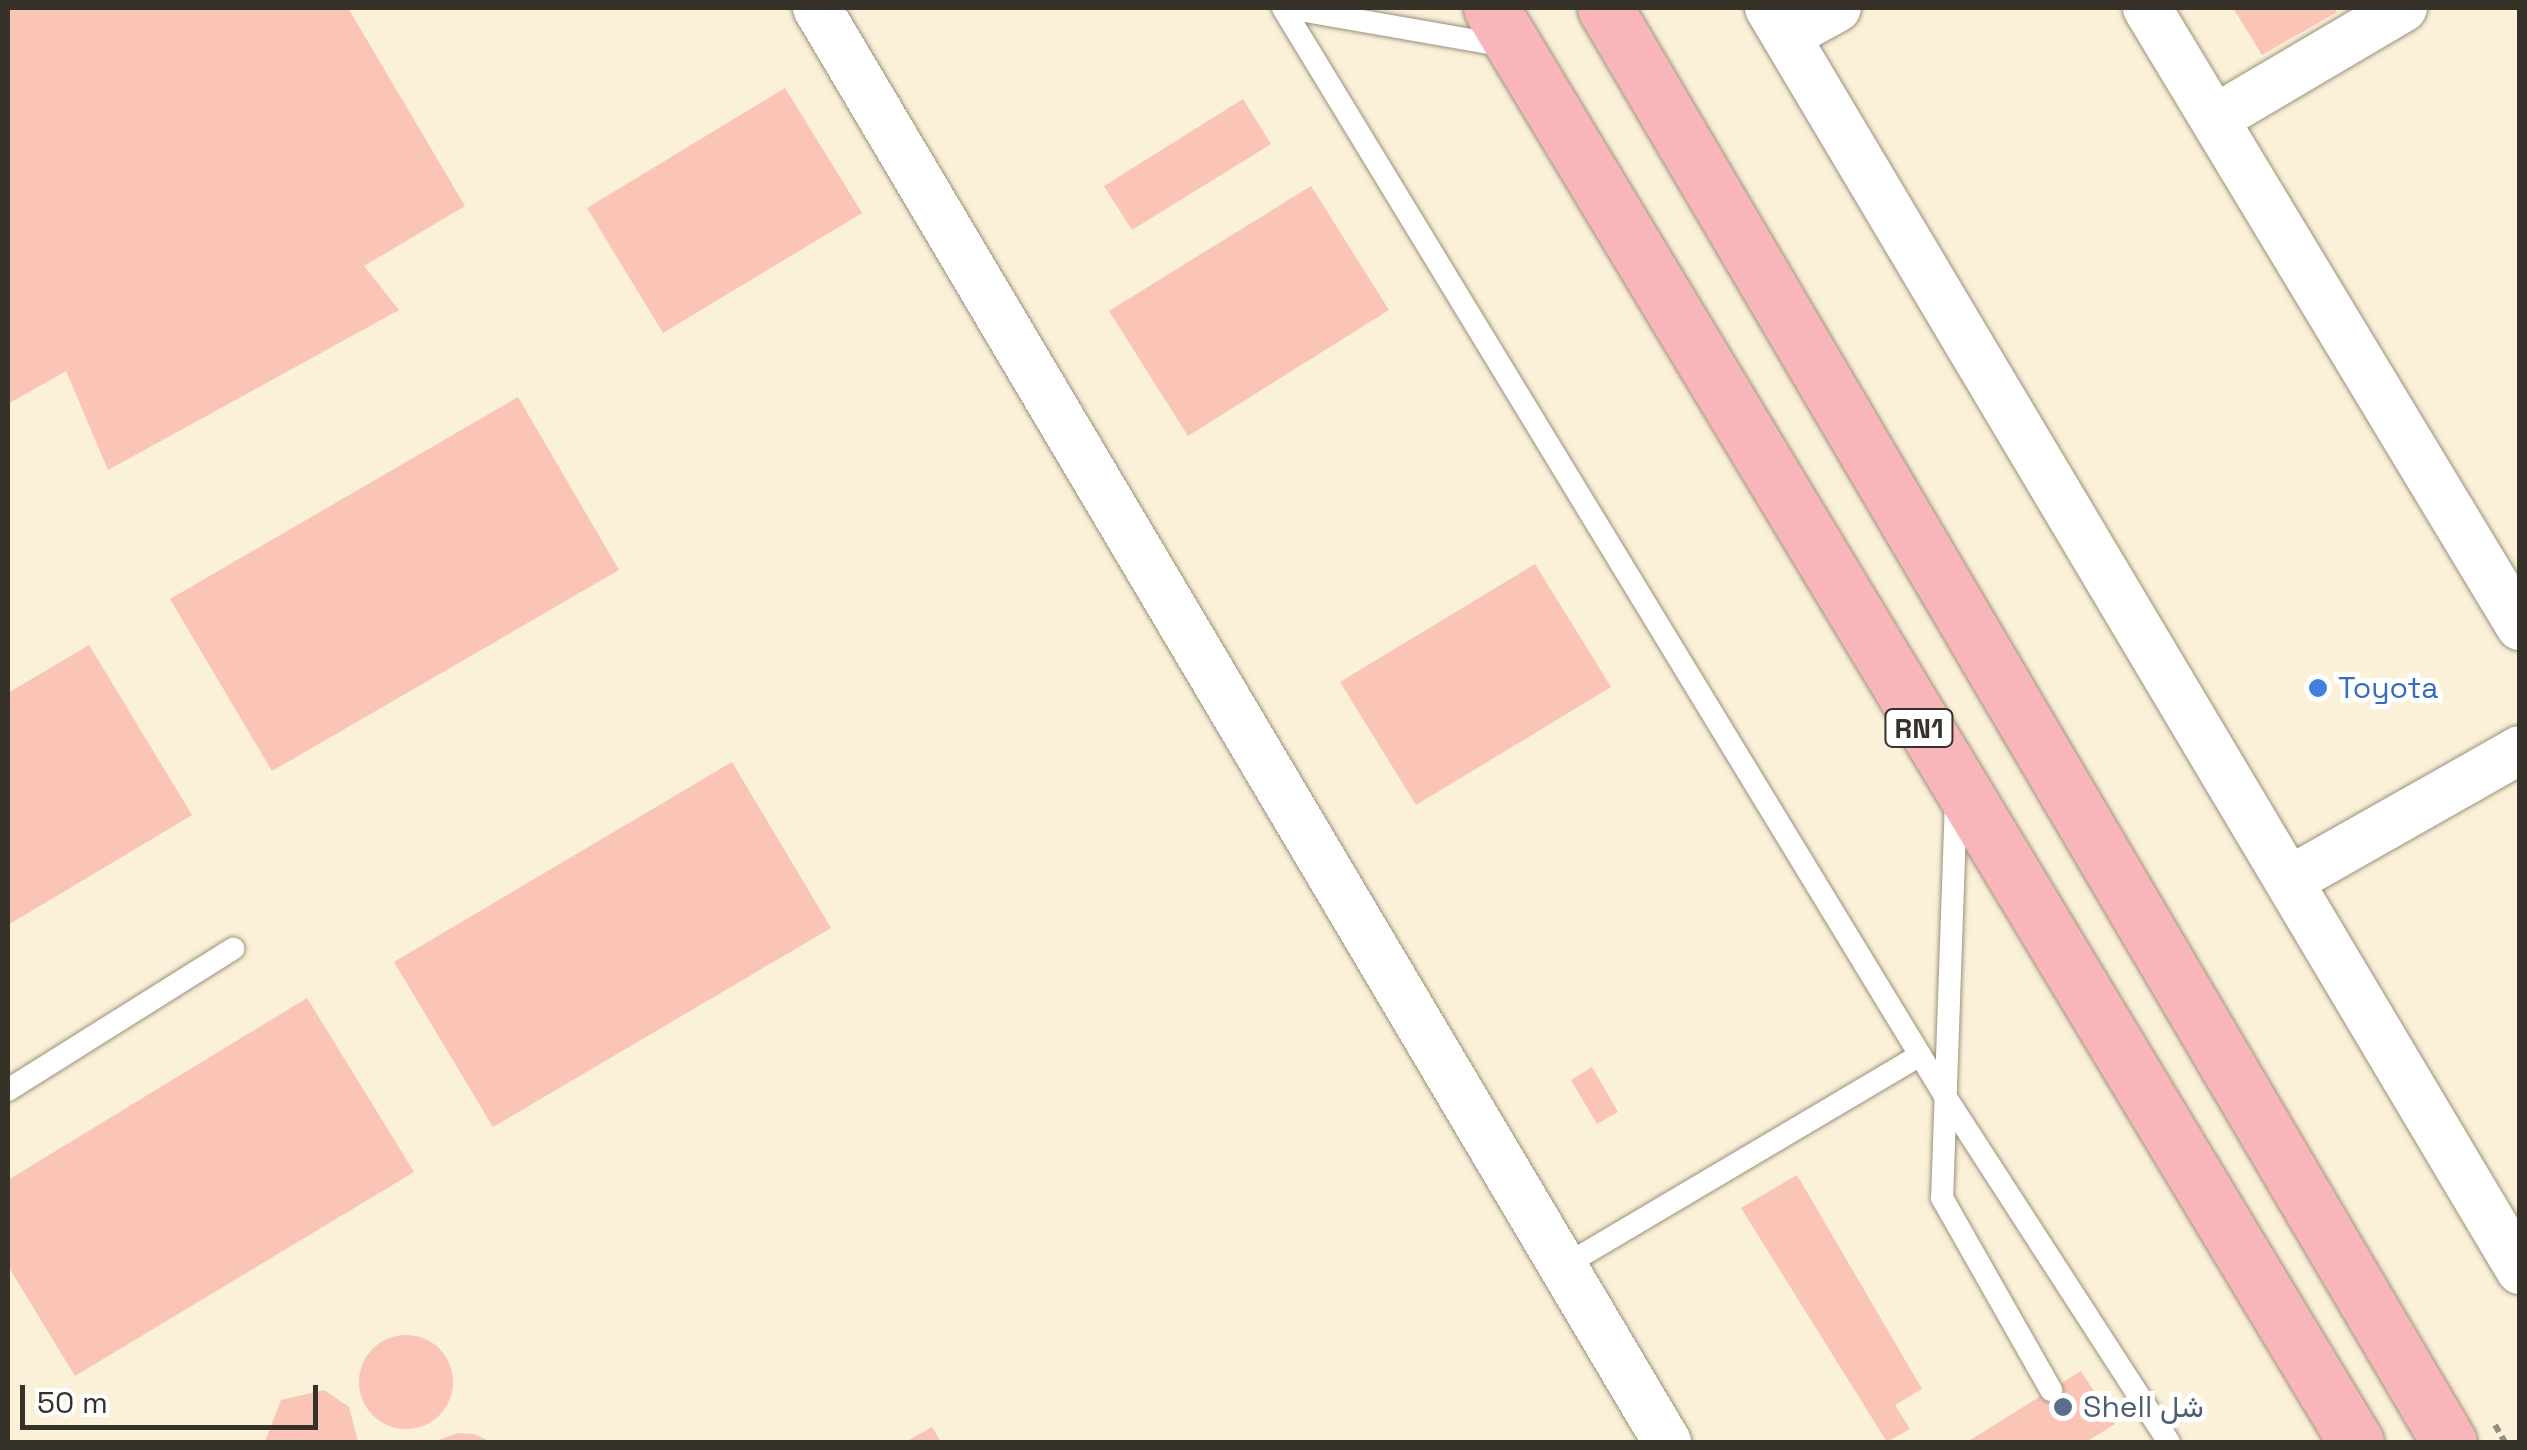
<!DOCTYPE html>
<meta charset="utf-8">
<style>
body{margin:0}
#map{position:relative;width:2527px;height:1450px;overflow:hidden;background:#fbf0d8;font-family:"Space Grotesk",Vazirmatn,sans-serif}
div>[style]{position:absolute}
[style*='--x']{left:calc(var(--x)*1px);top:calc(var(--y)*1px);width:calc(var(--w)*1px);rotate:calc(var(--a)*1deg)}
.building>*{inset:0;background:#fac5b6}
.round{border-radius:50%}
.path>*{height:6px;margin-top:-3px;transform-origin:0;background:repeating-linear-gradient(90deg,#968e7e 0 8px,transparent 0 13px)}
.roads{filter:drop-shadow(0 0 2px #9a907a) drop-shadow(0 0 2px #9a907a)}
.service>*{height:22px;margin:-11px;padding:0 11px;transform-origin:11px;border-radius:11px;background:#fff}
.minor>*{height:48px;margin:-24px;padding:0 24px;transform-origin:24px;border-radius:24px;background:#fff}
.trunk>*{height:55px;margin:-27.5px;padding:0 27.5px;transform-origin:27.5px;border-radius:27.5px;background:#f8b6bb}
.dots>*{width:28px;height:28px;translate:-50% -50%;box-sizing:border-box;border:5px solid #fff;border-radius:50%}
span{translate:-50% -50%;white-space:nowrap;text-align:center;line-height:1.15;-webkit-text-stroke:10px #fff;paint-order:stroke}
.shield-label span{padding:2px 8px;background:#fff;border:2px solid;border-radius:8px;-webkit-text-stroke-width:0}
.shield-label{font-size:28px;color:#373229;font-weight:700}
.shop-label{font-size:30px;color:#366cbe}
.left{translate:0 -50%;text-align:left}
.service-label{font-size:30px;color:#4e5e75}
.frame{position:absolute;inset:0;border:10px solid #373229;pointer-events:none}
.scale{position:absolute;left:20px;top:1385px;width:298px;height:45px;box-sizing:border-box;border:5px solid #373229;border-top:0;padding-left:12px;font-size:30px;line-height:35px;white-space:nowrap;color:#373229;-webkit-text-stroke:8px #fff;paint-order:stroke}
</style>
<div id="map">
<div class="building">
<i style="clip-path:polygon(8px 8px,348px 8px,465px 206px,364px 266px,399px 310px,108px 470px,66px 371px,8px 404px)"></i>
<i style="clip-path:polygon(2233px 8px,2334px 8px,2337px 12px,2262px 55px)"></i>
<i style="clip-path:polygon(785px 88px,862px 213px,663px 333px,587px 208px)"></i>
<i style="clip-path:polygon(1243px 99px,1271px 144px,1132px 230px,1104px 186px)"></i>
<i style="clip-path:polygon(1311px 186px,1389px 310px,1188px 436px,1109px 311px)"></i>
<i style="clip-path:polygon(518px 397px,619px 570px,272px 771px,170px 599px)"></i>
<i style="clip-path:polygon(1535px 564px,1611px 687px,1416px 805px,1340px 682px)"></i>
<i style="clip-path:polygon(89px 645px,192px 815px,8px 925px,8px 693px)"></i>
<i style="clip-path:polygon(732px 762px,831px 928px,493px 1127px,394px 962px)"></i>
<i style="clip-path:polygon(307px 998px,414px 1172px,75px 1376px,8px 1266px,8px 1180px)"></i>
<i style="clip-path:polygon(1592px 1067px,1618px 1112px,1597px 1124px,1571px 1080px)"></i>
<i style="clip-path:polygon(1797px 1175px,1922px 1389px,1895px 1405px,1910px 1429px,1887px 1442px,1741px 1208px)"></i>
<i class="round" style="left:359px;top:1335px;width:94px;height:94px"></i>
<i style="clip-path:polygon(2081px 1371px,2115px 1424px,2086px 1442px,1967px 1442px)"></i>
<i style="clip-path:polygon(324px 1390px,349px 1407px,358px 1442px,265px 1442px,281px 1400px)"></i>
<i style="clip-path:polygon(932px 1427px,941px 1442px,905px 1442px)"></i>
<i style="clip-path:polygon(458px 1433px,474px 1434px,491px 1442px,433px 1442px)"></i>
</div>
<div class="path">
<i style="--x:2495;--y:1425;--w:20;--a:60"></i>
</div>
<div class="roads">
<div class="service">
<i style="--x:1283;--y:8;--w:1274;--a:58.68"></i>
<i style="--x:1945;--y:1096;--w:412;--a:57.1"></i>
<i style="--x:1288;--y:8;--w:221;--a:9.9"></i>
<i style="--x:1956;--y:800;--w:398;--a:92"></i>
<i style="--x:1942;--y:1198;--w:221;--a:60.4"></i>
<i style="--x:8;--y:1090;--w:266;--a:-32.1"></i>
<i style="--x:1562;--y:1267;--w:416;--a:-30.6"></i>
</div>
<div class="minor">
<i style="--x:817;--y:8;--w:1667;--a:59.34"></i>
<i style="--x:1769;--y:8;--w:1469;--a:59.24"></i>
<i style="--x:2147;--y:8;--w:722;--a:58.89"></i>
<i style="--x:1786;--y:36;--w:58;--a:-28.8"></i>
<i style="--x:2216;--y:118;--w:217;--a:-30.5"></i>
<i style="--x:2292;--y:879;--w:262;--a:-29.5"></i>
</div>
<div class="trunk">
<i style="--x:1491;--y:8;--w:1675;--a:58.9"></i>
<i style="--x:1605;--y:8;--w:1664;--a:59.52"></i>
</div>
</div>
<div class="dots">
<i style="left:2318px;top:688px;background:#3f7fe0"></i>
<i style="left:2063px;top:1407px;background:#5c6f8a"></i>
</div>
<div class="shield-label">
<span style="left:1919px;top:728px">RN1</span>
</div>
<div class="shop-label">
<span class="left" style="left:2338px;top:688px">Toyota</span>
</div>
<div class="service-label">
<span class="left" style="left:2083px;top:1407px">Shell شل</span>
</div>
<div class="frame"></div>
<div class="scale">50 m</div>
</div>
